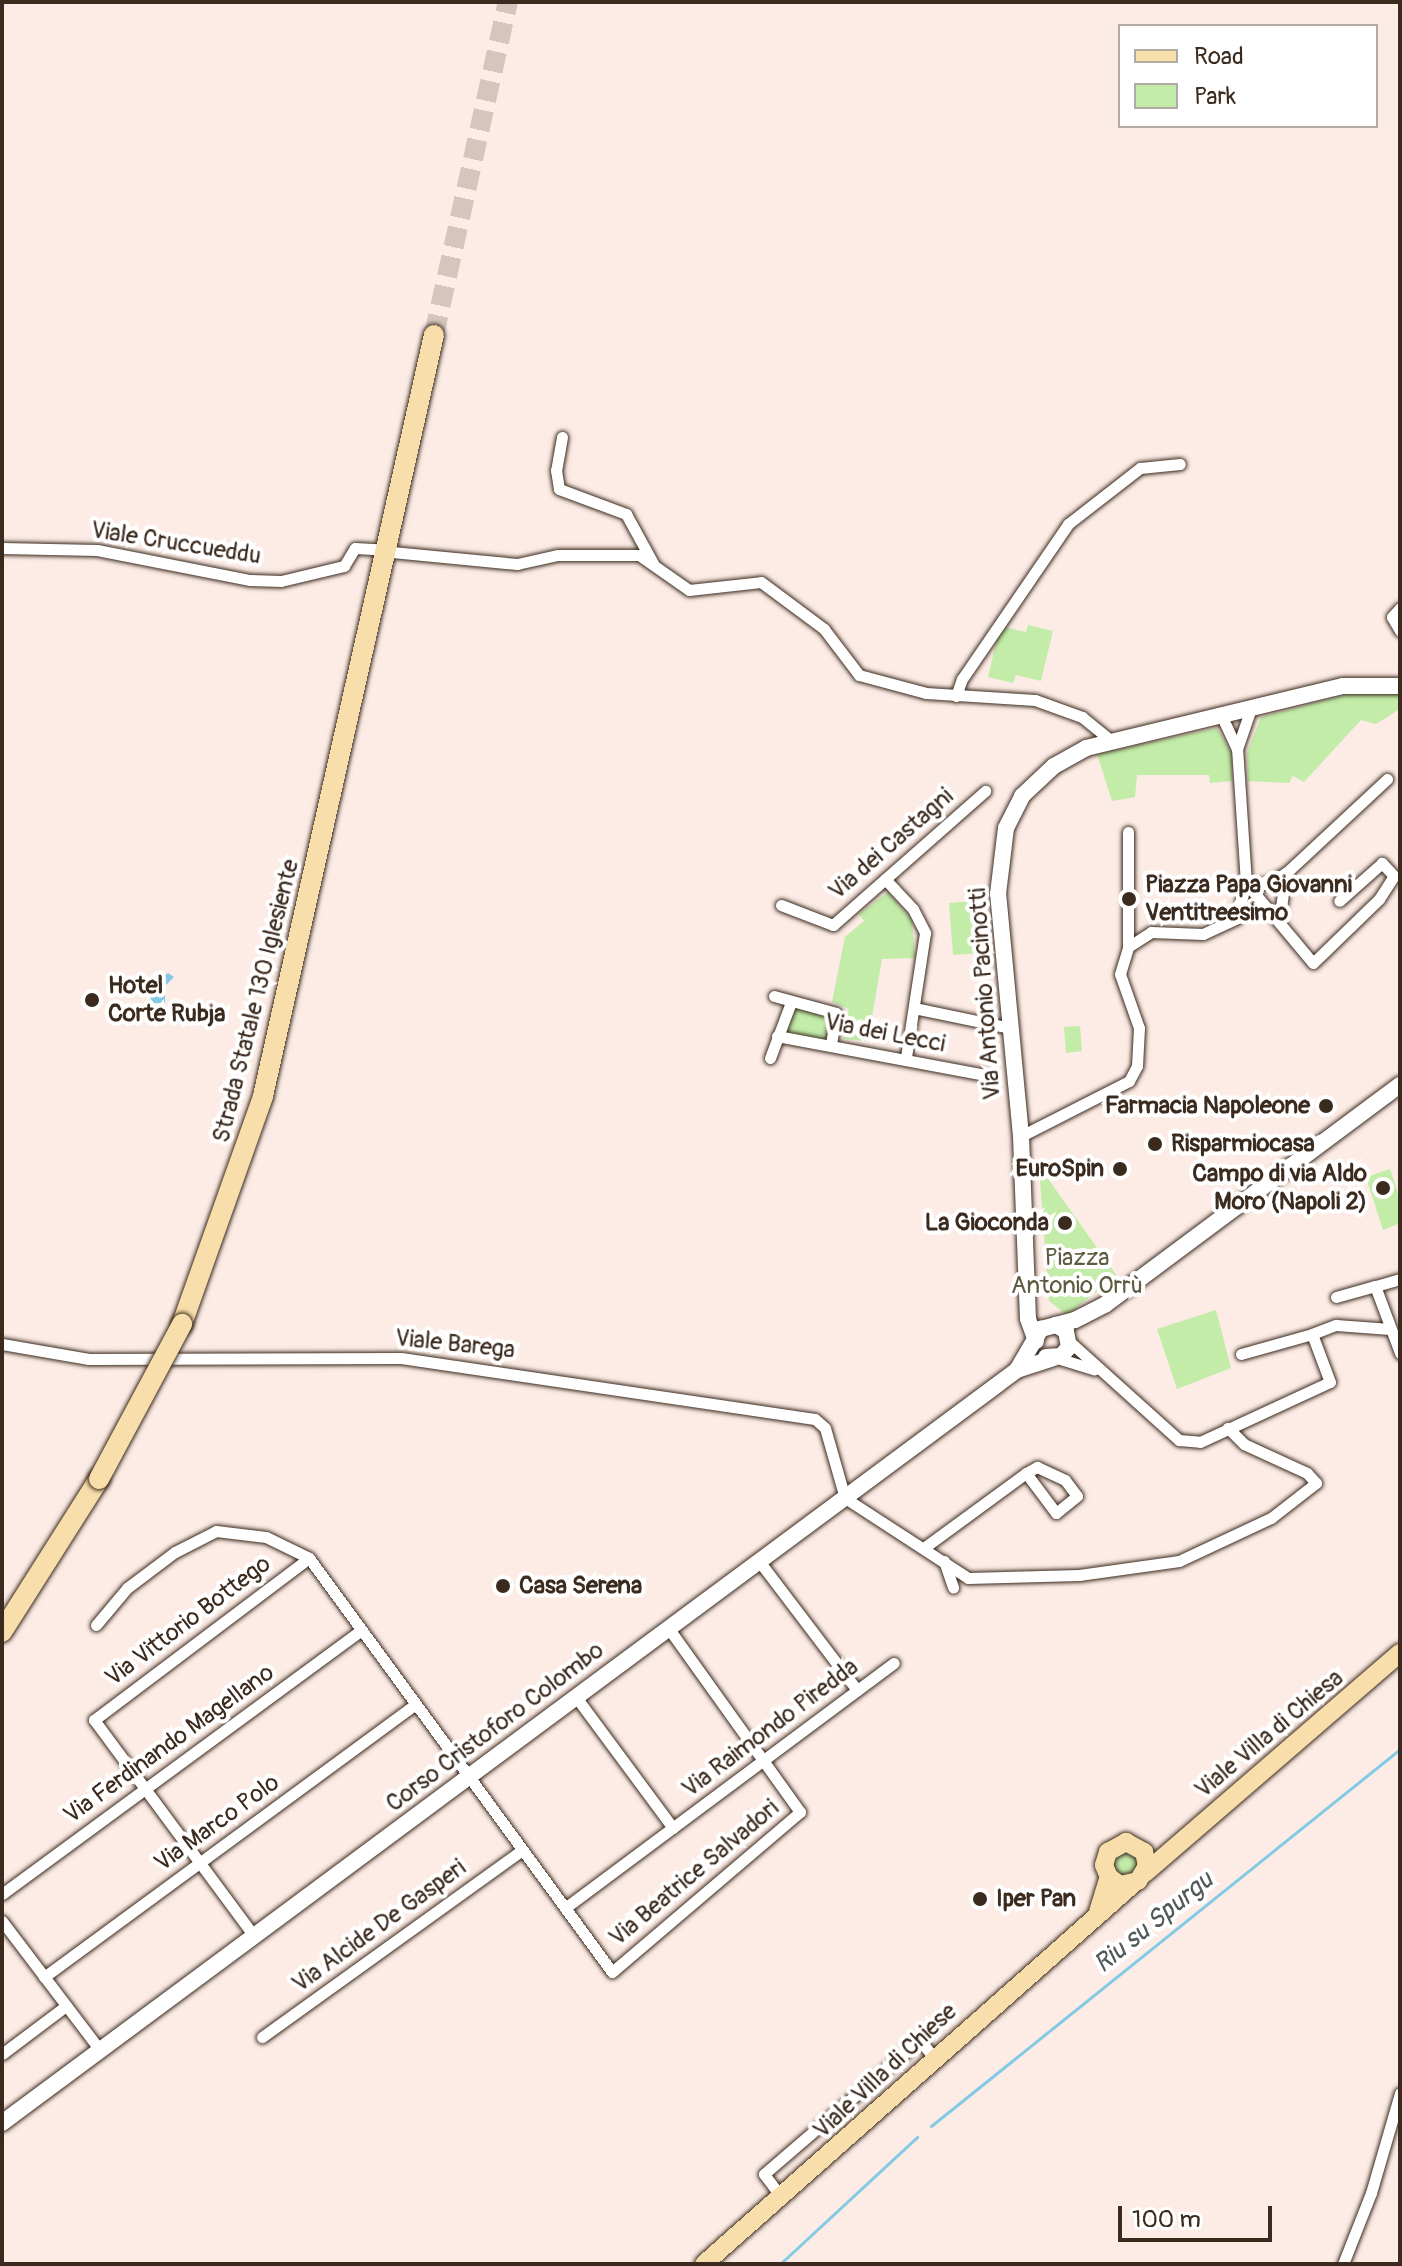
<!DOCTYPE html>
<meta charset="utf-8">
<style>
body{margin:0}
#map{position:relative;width:1402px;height:2266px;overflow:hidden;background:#fcece5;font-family:Pangolin,sans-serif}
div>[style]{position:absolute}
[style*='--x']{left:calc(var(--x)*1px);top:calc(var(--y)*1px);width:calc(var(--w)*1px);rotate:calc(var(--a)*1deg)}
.green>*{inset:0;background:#c2eca8}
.water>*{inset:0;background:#83cae4}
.stream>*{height:3px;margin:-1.5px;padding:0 1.5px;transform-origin:1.5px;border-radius:1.5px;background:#83cae4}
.highway-tunnel>*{height:20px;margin-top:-10px;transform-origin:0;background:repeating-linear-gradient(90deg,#d5c5bd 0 20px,transparent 0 30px)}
.roads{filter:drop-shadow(0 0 2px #3b2a1e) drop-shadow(0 0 2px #3b2a1e)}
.street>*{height:11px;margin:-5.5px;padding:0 5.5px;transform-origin:5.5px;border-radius:5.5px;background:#fff}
.secondary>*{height:16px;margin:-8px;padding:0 8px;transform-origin:8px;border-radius:8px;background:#fff}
.primary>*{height:18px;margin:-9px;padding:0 9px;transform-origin:9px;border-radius:9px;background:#f8deab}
.highway>*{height:20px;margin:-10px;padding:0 10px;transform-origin:10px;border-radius:10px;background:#f8deab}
.bridges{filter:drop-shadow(0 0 2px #3b2a1e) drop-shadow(0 0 2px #3b2a1e)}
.highway-bridge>*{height:20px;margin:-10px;padding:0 10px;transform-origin:10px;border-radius:10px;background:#f8deab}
.dots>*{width:22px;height:22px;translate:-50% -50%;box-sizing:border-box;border:4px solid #fff;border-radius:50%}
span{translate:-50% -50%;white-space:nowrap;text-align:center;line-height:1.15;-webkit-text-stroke:8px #fff;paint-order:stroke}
.street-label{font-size:24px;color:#3b2a1e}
.poi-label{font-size:24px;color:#3b2a1e;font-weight:700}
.left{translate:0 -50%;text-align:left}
.right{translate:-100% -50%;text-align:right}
.park-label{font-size:24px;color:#5d5a40}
.water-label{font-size:26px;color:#515a59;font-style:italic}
.frame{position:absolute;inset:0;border:4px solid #3b2a1e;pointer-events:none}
.legend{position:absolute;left:1118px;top:24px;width:260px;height:104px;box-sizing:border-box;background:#fff;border:2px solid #b1aaa5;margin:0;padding:10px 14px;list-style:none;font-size:24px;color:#3b2a1e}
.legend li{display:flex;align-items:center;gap:16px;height:40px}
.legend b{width:40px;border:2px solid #b1aaa5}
.scale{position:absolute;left:1118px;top:2206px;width:154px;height:36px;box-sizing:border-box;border:4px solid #3b2a1e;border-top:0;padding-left:10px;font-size:24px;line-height:28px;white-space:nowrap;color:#3b2a1e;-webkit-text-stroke:6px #fff;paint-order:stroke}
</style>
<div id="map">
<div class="green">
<i style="clip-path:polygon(1028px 625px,1053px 631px,1041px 681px,1016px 675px,1013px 683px,988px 677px,1000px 626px,1026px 632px)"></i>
<i style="clip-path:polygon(1364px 690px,1400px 690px,1400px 709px,1376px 724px,1361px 720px,1304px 782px,1293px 776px,1289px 783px,1248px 781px,1247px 753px,1261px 717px)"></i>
<i style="clip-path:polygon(1217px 728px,1232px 754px,1232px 781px,1210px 783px,1209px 775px,1137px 775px,1135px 797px,1112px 801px,1097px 754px)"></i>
<i style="clip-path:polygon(888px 892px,912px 920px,915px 958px,882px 959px,868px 1041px,843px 1039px,849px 1009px,832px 1002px,845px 937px,864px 921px,859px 914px)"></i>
<i style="clip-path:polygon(975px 901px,979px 953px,953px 955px,949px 903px)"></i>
<i style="clip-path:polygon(793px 1006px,833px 1016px,828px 1041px,786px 1034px)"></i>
<i style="clip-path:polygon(1080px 1026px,1082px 1051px,1066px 1053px,1064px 1027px)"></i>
<i style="clip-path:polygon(1039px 1166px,1117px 1276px,1067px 1315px,1049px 1301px)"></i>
<i style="clip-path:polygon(1390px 1169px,1400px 1199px,1400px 1223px,1383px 1230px,1366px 1177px)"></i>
<i style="clip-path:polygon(1216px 1310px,1231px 1368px,1177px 1389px,1157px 1329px)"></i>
<i style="clip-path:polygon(1123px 1851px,1137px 1856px,1139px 1867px,1128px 1877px,1118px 1875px,1113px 1865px)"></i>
</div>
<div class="water">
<i style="clip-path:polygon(168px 973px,174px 977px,165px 986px,165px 1003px,152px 1003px,148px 988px)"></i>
</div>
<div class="stream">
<i style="--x:931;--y:2126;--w:602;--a:-38.79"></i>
<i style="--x:780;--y:2264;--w:187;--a:-42.8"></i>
</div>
<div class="highway-tunnel">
<i style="--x:434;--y:335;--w:341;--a:-77.5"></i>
</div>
<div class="roads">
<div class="street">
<i style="--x:562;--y:437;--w:34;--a:100"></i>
<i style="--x:556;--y:470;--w:19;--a:81"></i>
<i style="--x:559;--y:489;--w:72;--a:20.5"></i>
<i style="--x:626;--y:514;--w:58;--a:61.2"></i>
<i style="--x:2;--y:548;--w:95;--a:1.2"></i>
<i style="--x:97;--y:550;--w:156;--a:11.1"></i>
<i style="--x:250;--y:580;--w:31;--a:2"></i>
<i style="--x:281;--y:581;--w:65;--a:-13.4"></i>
<i style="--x:344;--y:566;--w:21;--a:-59"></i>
<i style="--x:355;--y:548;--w:22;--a:3"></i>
<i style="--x:392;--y:552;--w:126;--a:5.5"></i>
<i style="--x:517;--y:564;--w:42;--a:-12.4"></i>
<i style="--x:558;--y:555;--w:81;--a:0"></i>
<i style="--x:639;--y:555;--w:61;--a:35"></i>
<i style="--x:689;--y:590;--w:72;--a:-6.3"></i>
<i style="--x:761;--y:582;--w:79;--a:36.7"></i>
<i style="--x:824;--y:629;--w:58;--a:52.7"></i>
<i style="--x:859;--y:675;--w:69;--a:15"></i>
<i style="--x:926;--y:693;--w:109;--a:3.7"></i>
<i style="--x:1035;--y:700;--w:50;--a:19.9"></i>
<i style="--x:1082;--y:717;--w:38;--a:39"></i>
<i style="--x:1400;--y:608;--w:12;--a:132"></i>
<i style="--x:1392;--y:617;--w:16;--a:60"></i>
<i style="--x:956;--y:696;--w:18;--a:-71"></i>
<i style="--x:962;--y:679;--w:188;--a:-55.6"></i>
<i style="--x:1068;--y:524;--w:91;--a:-37.9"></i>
<i style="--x:1140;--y:468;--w:40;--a:-5.7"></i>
<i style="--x:1237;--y:749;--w:43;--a:-71.1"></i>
<i style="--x:885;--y:879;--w:41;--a:47"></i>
<i style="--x:913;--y:909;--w:27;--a:63"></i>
<i style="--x:925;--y:933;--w:125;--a:98.7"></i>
<i style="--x:1246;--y:883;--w:104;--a:50.1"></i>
<i style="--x:1313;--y:963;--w:92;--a:-44.1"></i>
<i style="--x:1379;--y:899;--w:27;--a:-57"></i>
<i style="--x:1394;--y:876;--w:18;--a:-133"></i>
<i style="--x:1382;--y:863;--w:57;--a:138.5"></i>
<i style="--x:1246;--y:883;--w:19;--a:3"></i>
<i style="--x:1265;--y:884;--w:24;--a:-28"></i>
<i style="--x:1286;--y:873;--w:138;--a:-42.9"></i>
<i style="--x:781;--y:905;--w:56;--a:21"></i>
<i style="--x:833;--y:925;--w:203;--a:-41.4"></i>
<i style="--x:1279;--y:921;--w:49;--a:-81.7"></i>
<i style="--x:1128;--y:947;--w:27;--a:-33"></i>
<i style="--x:1151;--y:932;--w:52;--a:2.2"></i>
<i style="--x:1203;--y:934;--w:38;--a:-25"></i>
<i style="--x:1237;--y:918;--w:36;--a:-76"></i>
<i style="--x:1246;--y:883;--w:134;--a:-93.8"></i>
<i style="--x:1237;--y:749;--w:38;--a:-115"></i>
<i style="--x:774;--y:996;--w:64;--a:15.3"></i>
<i style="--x:836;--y:1013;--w:31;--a:99"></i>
<i style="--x:914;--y:1008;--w:99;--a:11.7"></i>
<i style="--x:777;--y:1036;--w:212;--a:10.6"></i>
<i style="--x:770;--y:1058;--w:60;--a:-69.4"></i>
<i style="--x:1021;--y:1136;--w:121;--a:-27"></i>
<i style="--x:1129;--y:1081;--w:17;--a:-62"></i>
<i style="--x:1137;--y:1066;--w:38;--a:-87"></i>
<i style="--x:1139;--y:1028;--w:57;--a:-109.4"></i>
<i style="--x:1120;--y:974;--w:28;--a:-73"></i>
<i style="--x:1128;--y:947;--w:115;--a:-90"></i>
<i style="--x:1400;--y:1279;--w:26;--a:164"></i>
<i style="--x:1375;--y:1286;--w:72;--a:69.5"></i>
<i style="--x:1336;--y:1297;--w:41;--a:-15.8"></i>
<i style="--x:1070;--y:1342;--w:147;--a:42"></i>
<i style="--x:1179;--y:1440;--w:21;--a:5"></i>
<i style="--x:1200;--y:1442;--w:143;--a:-24.8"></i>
<i style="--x:1330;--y:1382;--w:51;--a:-110.6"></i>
<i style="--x:1312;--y:1334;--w:26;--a:-21"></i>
<i style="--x:1336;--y:1325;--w:54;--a:4.2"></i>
<i style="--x:2;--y:1344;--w:88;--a:9.8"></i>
<i style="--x:89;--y:1359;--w:312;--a:-0.2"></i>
<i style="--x:401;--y:1358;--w:418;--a:8.4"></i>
<i style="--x:815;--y:1419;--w:13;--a:42"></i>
<i style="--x:825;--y:1428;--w:73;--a:74.1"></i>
<i style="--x:845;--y:1498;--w:147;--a:33"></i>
<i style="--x:968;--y:1578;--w:111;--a:-1.5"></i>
<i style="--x:1079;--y:1575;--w:101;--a:-8"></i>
<i style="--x:1179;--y:1561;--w:102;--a:-25.1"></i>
<i style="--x:1271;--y:1518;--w:57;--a:-37.9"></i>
<i style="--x:1316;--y:1483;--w:13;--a:-132"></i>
<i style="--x:1307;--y:1473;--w:69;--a:-155.3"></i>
<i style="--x:1244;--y:1444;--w:23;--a:-135"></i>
<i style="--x:1241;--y:1354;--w:74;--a:-15.7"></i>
<i style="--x:1057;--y:1358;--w:39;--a:17"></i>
<i style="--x:925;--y:1547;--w:125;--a:-36.2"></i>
<i style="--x:1026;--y:1473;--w:13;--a:-29"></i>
<i style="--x:1037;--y:1467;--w:31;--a:25"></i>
<i style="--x:1065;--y:1480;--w:20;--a:53"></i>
<i style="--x:1077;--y:1496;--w:27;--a:141"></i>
<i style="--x:1056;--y:1513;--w:50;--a:-126.9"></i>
<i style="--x:759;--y:1561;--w:162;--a:52.8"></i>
<i style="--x:944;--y:1561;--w:28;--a:71"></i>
<i style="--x:96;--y:1625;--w:48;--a:-50"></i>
<i style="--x:127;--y:1588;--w:60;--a:-36.9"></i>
<i style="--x:175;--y:1552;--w:46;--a:-27.1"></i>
<i style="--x:216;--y:1531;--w:50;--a:6.8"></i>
<i style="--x:266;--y:1537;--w:48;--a:26"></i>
<i style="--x:309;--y:1558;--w:513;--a:53.8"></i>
<i style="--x:612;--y:1972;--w:247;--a:-40.4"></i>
<i style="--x:800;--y:1812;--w:225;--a:-125.6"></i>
<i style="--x:576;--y:1697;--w:163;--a:53.5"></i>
<i style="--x:2;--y:1894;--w:446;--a:-36.3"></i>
<i style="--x:565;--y:1908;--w:410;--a:-36.7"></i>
<i style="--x:2;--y:1921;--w:162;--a:52.8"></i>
<i style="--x:254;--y:1936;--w:269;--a:-126.5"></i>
<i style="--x:94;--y:1720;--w:269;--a:-37"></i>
<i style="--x:44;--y:1977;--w:461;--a:-36.3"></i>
<i style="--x:262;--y:2037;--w:320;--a:-35.7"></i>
<i style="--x:2;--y:2054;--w:80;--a:-36.9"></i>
<i style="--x:782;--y:2198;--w:30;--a:-127"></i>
<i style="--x:764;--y:2174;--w:206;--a:-40.7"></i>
<i style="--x:920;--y:2040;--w:23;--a:52"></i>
<i style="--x:1343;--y:2264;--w:76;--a:-68.5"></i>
<i style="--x:1371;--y:2193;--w:104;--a:-73.8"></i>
</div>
<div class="secondary">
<i style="--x:1036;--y:1341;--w:23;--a:-110"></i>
<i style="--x:1028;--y:1319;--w:183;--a:-92.2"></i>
<i style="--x:1021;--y:1136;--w:243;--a:-95.4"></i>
<i style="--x:998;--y:894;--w:66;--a:-83.1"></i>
<i style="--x:1006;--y:828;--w:36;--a:-63"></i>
<i style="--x:1022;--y:796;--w:44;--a:-43.2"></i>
<i style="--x:1054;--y:766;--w:37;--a:-29"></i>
<i style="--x:1086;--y:748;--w:264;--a:-13.6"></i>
<i style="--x:1343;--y:686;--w:57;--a:0"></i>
<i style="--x:1046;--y:1357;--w:15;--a:-4"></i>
<i style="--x:1061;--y:1356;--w:12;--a:-48"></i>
<i style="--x:1069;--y:1347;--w:16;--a:-101"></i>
<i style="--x:1066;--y:1331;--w:12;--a:-149"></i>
<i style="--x:1017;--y:1370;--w:48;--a:-59.7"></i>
<i style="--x:1041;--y:1329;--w:35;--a:-15"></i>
<i style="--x:1075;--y:1320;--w:35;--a:-27"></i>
<i style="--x:1106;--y:1304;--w:367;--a:-36.7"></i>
<i style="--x:2;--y:2123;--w:1264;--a:-36.57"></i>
<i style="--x:1017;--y:1370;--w:39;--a:-18"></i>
</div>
<div class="primary">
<i style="--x:1145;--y:1873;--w:337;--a:-40.8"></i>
<i style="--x:1098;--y:1912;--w:37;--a:-73"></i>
<i style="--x:1109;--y:1877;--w:13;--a:-113"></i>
<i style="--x:1104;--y:1865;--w:14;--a:-73"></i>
<i style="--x:1108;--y:1852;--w:21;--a:-29"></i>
<i style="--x:1126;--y:1842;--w:21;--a:29"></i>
<i style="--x:1144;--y:1852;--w:14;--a:78"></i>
<i style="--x:1147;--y:1866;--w:17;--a:121"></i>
<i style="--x:1138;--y:1881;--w:18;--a:167"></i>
<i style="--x:1120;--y:1885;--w:14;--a:-144"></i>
<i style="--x:704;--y:2264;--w:573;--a:-41.53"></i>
</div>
<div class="highway">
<i style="--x:182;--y:1324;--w:242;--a:-70.4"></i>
<i style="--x:263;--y:1096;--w:780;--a:-77.34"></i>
<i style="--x:2;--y:1632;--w:181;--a:-57.6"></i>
</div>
</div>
<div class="bridges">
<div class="highway-bridge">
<i style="--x:99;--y:1479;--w:176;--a:-61.8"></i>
</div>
</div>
<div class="dots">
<i style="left:1129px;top:899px;background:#3b2a1e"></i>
<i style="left:92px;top:1000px;background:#3b2a1e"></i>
<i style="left:1326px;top:1106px;background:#3b2a1e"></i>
<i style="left:1155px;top:1144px;background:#3b2a1e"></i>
<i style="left:1120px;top:1169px;background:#3b2a1e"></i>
<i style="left:1383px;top:1188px;background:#3b2a1e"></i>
<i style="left:1065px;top:1223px;background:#3b2a1e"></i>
<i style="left:503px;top:1586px;background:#3b2a1e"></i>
<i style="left:980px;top:1899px;background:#3b2a1e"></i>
</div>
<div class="street-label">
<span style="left:176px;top:543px;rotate:9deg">Viale Cruccueddu</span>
<span style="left:891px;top:844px;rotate:-41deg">Via dei Castagni</span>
<span style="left:985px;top:994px;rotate:-94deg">Via Antonio Pacinotti</span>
<span style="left:256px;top:1001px;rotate:-76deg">Strada Statale 130 Iglesiente</span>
<span style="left:885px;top:1033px;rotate:11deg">Via dei Lecci</span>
<span style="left:455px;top:1344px;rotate:6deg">Viale Barega</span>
<span style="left:188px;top:1621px;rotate:-37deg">Via Vittorio Bottego</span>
<span style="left:495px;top:1727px;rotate:-37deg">Corso Cristoforo Colombo</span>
<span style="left:770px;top:1728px;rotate:-37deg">Via Raimondo Piredda</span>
<span style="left:1269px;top:1734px;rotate:-40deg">Viale Villa di Chiesa</span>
<span style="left:169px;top:1744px;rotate:-36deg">Via Ferdinando Magellano</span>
<span style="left:217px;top:1823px;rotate:-36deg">Via Marco Polo</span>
<span style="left:694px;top:1873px;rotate:-40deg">Via Beatrice Salvadori</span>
<span style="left:379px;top:1926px;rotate:-36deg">Via Alcide De Gasperi</span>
<span style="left:885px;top:2071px;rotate:-43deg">Viale Villa di Chiese</span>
</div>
<div class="poi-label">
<span class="left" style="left:1145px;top:899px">Piazza Papa Giovanni<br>Ventitreesimo</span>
<span class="left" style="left:108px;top:1000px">Hotel<br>Corte Rubja</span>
<span class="right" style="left:1310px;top:1106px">Farmacia Napoleone</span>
<span class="left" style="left:1171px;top:1144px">Risparmiocasa</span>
<span class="right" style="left:1104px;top:1169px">EuroSpin</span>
<span class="right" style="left:1367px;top:1188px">Campo di via Aldo<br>Moro (Napoli 2)</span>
<span class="right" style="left:1049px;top:1223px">La Gioconda</span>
<span class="left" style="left:519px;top:1586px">Casa Serena</span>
<span class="left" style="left:996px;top:1899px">Iper Pan</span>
</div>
<div class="park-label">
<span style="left:1077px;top:1272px">Piazza<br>Antonio Orrù</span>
</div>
<div class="water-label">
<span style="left:1154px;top:1923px;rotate:-39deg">Riu su Spurgu</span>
</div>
<div class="frame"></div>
<ul class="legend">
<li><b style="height:10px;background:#f8deab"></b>Road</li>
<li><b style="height:22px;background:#c2eca8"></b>Park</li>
</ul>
<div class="scale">100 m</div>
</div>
